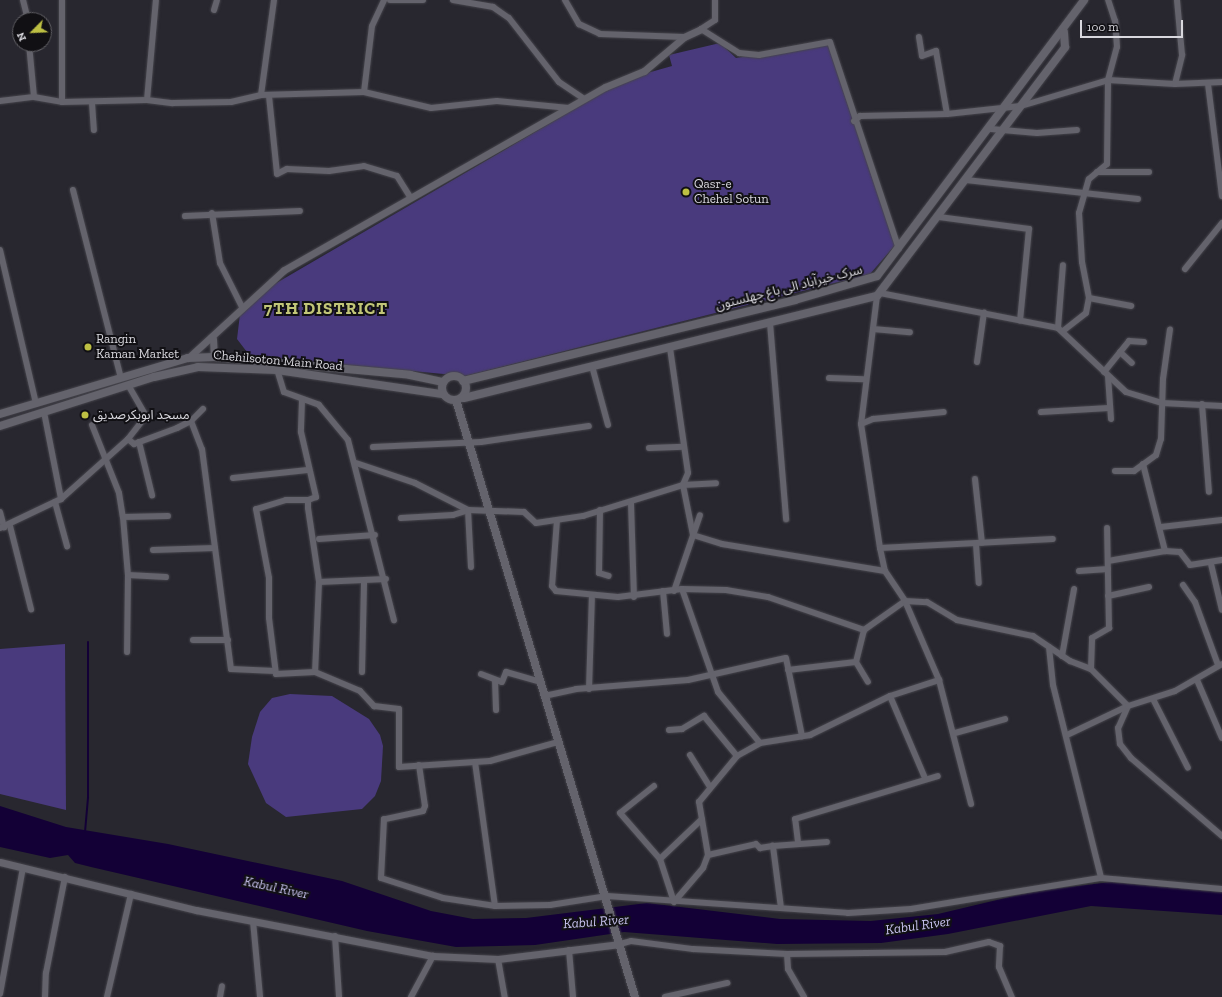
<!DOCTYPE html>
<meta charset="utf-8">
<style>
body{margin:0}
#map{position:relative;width:1222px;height:997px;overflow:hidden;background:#28272f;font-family:"Zilla Slab","Noto Sans Arabic",serif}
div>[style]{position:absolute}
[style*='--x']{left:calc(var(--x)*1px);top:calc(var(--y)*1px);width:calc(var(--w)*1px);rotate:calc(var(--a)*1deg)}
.green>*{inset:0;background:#493a7d}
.water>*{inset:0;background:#130036}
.stream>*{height:2px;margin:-1px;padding:0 1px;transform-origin:1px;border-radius:1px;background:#130036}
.roads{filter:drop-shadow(0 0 1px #45444b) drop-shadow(0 0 1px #45444b)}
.minor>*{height:6px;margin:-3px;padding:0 3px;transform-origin:3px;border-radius:3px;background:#64636c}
.tertiary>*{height:7px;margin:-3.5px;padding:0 3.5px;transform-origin:3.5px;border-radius:3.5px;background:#64636c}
.secondary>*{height:8px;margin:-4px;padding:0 4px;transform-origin:4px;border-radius:4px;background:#64636c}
.secondary>.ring{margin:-4px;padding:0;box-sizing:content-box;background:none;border:8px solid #64636c;border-radius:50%}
.dots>*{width:11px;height:11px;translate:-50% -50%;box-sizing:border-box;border:2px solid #111014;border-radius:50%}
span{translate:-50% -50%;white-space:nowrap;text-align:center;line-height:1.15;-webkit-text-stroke:4px #111014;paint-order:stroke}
.poi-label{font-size:13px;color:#d9d8de}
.left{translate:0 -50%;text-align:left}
.street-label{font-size:13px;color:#d9d8de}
.water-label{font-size:14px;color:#c7c2ee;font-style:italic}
.district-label{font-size:17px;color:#c2c678;font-weight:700;letter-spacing:1px}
.north{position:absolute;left:12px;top:12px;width:40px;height:40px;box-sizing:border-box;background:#111014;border:1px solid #616065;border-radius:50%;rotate:246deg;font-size:11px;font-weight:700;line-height:16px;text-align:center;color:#d9d8de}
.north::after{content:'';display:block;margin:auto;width:14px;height:18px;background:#bdbf43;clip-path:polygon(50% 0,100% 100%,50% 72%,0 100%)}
.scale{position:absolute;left:1080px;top:20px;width:103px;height:18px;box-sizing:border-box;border:2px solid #d9d8de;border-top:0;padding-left:5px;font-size:12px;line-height:14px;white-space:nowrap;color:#d9d8de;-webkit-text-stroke:3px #111014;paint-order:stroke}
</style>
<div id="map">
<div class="green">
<i style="clip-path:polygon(720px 43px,736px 58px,828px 43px,897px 243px,870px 274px,465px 376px,250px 356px,237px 339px,240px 314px,273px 285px,626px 79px,672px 66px,669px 55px)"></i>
<i style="clip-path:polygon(65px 644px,66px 810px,0 794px,0 649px)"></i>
<i style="clip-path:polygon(290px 694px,332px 696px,369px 719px,380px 735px,383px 746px,381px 781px,375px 796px,362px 809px,286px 817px,266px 803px,248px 764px,252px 737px,260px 712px,272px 698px)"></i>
</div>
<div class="water">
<i style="clip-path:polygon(0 806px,66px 827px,168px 844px,342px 881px,431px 911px,473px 919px,526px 918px,647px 903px,780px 919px,871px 921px,938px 914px,1035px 891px,1111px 882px,1222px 892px,1222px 915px,1091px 906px,948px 934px,881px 943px,777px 944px,624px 932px,535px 945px,456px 947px,367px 931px,91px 867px,75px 863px,68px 855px,50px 858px,0 847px)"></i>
</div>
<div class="stream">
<i style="--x:85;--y:832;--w:35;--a:-85"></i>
<i style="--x:88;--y:797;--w:155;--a:-90"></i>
</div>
<div class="roads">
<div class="minor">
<i style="--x:23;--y:0;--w:21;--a:76"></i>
<i style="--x:62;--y:0;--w:102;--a:90"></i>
<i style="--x:390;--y:0;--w:33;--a:0"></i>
<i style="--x:453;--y:0;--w:41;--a:9.9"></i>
<i style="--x:493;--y:7;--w:19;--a:35"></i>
<i style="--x:509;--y:18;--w:81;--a:52"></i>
<i style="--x:559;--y:82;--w:30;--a:34"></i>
<i style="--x:565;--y:0;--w:28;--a:60"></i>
<i style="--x:579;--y:24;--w:23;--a:25"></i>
<i style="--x:600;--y:34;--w:84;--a:2"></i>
<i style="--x:715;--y:0;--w:20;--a:90"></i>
<i style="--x:715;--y:20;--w:17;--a:147"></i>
<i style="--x:701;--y:29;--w:45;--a:32.3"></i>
<i style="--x:739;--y:53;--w:20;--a:6"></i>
<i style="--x:759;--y:55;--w:72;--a:-10.4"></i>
<i style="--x:830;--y:42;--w:218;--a:71.6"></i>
<i style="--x:214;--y:10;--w:10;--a:-73"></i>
<i style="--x:919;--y:37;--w:19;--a:81"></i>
<i style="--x:922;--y:56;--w:15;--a:-20"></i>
<i style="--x:936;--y:51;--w:64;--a:80.1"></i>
<i style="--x:29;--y:44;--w:53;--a:84.6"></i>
<i style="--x:1175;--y:84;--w:30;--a:-76"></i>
<i style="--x:1182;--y:55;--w:55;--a:-95.2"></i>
<i style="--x:1208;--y:84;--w:113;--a:82.9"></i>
<i style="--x:364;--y:92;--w:66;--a:-83.1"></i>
<i style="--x:372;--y:26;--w:29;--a:-65"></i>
<i style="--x:261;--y:95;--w:96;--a:-82.2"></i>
<i style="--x:269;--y:96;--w:78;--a:84.1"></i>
<i style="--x:277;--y:174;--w:11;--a:-27"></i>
<i style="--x:287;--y:169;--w:42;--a:2.7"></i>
<i style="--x:329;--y:171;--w:35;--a:-8"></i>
<i style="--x:364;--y:166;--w:34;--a:17"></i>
<i style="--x:397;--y:176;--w:25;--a:58"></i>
<i style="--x:147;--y:100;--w:100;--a:-84.9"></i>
<i style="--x:0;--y:101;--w:34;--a:-7"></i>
<i style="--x:34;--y:97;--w:28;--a:10"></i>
<i style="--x:62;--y:102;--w:85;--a:-1.3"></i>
<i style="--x:147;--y:100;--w:26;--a:7"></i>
<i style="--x:173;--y:103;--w:58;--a:-1"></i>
<i style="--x:231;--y:102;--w:31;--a:-13"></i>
<i style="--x:261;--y:95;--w:103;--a:-1.7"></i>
<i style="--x:364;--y:92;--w:69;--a:13.4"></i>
<i style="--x:431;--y:108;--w:66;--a:-6.1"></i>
<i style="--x:497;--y:101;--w:72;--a:5.6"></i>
<i style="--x:92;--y:103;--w:27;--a:86"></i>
<i style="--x:854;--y:121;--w:8;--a:-40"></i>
<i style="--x:860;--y:116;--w:87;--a:-1.3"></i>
<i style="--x:947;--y:114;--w:74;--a:-6.2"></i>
<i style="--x:1021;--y:106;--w:91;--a:-16.6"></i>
<i style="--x:1108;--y:80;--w:67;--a:3.4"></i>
<i style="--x:1175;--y:84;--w:47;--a:-2.4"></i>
<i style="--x:991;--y:129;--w:46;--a:5"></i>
<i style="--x:1037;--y:133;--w:40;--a:-4.3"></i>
<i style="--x:1097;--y:172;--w:52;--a:0"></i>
<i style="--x:966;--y:180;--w:173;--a:6.3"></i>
<i style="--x:73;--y:190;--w:194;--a:75.7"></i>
<i style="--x:212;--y:213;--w:51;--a:80.9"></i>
<i style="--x:220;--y:263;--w:51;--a:63.4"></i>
<i style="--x:185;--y:216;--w:115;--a:-2.5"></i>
<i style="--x:939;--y:217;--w:91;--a:7.6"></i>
<i style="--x:1029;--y:229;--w:92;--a:95.6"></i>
<i style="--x:0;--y:250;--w:158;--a:76.8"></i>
<i style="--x:1185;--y:269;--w:59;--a:-51.2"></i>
<i style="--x:880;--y:293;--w:181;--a:11.1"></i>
<i style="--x:1058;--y:328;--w:93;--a:43.3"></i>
<i style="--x:1126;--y:392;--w:38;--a:17"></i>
<i style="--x:1162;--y:403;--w:60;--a:2.9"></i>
<i style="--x:877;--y:296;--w:129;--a:97.1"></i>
<i style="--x:861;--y:424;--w:125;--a:81.3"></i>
<i style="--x:880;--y:548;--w:24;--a:78"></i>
<i style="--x:885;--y:571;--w:36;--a:56"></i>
<i style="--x:905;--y:601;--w:86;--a:66.7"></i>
<i style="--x:939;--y:680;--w:128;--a:75.5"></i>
<i style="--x:1089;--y:298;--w:43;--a:10.8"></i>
<i style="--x:770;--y:323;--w:197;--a:85.3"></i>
<i style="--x:1058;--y:328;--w:63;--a:-85.5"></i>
<i style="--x:873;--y:329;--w:37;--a:5"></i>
<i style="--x:1063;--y:331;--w:29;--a:-38"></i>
<i style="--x:1086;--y:313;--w:15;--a:-79"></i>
<i style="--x:1089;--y:298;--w:37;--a:-101"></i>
<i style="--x:1082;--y:262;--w:49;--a:-93.5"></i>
<i style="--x:1079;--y:213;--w:35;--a:-74"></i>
<i style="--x:1089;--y:179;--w:23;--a:-40"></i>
<i style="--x:1107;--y:164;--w:84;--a:-89.3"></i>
<i style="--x:1108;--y:80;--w:34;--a:-75"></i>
<i style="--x:1117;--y:47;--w:26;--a:-94"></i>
<i style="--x:1115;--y:21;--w:22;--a:-108"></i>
<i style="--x:670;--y:348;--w:126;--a:81.8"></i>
<i style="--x:688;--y:473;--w:13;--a:113"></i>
<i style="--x:1120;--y:352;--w:16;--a:43"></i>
<i style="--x:977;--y:362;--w:50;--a:-82"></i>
<i style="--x:276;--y:366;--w:27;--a:73"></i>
<i style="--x:284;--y:392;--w:37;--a:20"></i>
<i style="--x:319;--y:405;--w:45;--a:50.4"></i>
<i style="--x:348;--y:440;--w:186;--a:75.7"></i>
<i style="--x:592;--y:366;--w:61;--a:74.8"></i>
<i style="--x:1104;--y:372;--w:40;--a:-51"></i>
<i style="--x:1129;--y:341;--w:15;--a:4"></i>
<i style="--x:1108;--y:376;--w:43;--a:86"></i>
<i style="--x:829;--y:378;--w:35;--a:2"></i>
<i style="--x:302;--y:400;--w:32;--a:92"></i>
<i style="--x:301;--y:432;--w:67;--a:77"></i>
<i style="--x:316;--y:497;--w:9;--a:159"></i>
<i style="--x:308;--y:500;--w:8;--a:90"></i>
<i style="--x:308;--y:508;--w:75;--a:81.5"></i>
<i style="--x:319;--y:582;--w:90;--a:92.5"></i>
<i style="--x:1202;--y:404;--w:88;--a:85.5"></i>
<i style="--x:44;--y:412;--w:89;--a:78.9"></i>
<i style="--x:1041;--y:412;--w:68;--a:-3.4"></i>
<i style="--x:191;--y:421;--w:30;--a:69"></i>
<i style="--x:202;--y:449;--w:222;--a:82.5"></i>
<i style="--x:231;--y:669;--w:44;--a:2.6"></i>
<i style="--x:861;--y:424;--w:13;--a:-23"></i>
<i style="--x:873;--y:419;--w:71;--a:-5.6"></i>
<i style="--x:92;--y:425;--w:73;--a:68.3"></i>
<i style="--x:119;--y:493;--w:24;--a:81"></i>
<i style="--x:123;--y:517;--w:58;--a:85.1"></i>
<i style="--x:128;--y:575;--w:77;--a:90.7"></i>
<i style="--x:128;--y:439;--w:8;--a:40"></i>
<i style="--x:134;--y:444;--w:46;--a:-20.4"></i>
<i style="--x:177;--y:428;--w:16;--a:-27"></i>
<i style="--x:191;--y:421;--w:17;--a:-45"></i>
<i style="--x:139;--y:442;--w:55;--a:76.2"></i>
<i style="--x:373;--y:447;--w:108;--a:-2.7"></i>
<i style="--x:481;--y:442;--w:109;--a:-8.4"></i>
<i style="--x:649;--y:448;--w:35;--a:-2"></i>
<i style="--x:356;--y:463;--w:62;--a:18.7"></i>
<i style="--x:415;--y:483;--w:59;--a:27"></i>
<i style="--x:468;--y:510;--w:56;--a:2"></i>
<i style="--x:524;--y:512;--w:16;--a:43"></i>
<i style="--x:536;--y:523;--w:48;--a:-8.5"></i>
<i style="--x:583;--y:516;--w:105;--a:-17.2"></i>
<i style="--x:683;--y:485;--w:33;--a:-3"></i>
<i style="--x:1143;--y:464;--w:90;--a:75.8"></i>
<i style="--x:1115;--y:471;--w:19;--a:0"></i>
<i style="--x:1134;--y:471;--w:27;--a:-36"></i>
<i style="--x:1156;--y:455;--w:17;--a:-73"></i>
<i style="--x:1161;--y:439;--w:60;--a:-88.1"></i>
<i style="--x:1163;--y:379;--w:50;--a:-82"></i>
<i style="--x:233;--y:478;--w:75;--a:-6.1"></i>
<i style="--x:975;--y:479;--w:64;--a:83.8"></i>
<i style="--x:683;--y:485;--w:51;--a:78.7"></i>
<i style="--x:693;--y:535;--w:30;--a:17"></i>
<i style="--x:722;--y:544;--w:165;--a:9.4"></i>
<i style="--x:308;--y:500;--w:22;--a:180"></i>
<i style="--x:286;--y:500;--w:31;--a:163"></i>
<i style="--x:256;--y:509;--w:70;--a:79.3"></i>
<i style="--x:269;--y:578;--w:40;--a:90"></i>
<i style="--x:269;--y:618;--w:56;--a:82.9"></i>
<i style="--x:276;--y:674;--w:39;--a:-3"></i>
<i style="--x:315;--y:672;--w:49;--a:22.9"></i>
<i style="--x:360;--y:691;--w:21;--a:47"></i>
<i style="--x:374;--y:706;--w:25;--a:7"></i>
<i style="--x:399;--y:709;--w:58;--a:90"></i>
<i style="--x:399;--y:767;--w:91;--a:-3.8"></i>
<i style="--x:490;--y:761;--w:71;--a:-15.6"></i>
<i style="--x:55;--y:502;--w:46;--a:74.7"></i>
<i style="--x:631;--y:503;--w:94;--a:88.2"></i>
<i style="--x:600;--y:510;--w:63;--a:90.9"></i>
<i style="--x:599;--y:573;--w:10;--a:17"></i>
<i style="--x:0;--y:512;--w:16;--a:75"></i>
<i style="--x:123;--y:517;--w:45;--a:-1.3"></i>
<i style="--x:401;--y:518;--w:52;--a:-3.3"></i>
<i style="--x:453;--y:515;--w:16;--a:-18"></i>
<i style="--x:468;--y:510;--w:57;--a:87"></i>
<i style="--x:557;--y:520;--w:66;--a:94.3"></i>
<i style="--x:552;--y:586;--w:6;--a:51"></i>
<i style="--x:556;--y:591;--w:62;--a:5.5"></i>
<i style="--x:618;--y:597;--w:64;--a:-7.1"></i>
<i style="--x:682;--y:589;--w:44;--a:1.3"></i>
<i style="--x:726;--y:590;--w:43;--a:9.5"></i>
<i style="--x:768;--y:597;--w:102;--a:19"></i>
<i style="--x:864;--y:630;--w:50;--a:-35.3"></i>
<i style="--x:905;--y:601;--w:22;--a:3"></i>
<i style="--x:927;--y:602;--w:35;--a:31"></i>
<i style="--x:957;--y:620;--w:78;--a:11.9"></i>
<i style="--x:1033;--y:636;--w:45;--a:34"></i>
<i style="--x:1070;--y:661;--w:22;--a:21"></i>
<i style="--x:1091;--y:669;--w:52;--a:45"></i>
<i style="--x:10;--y:526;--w:86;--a:75.8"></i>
<i style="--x:1161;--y:527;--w:61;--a:-6.5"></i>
<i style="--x:0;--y:528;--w:68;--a:-25.4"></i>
<i style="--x:61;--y:499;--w:90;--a:-41.8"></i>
<i style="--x:128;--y:439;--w:29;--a:-52"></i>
<i style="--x:146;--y:416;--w:36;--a:-120"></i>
<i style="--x:319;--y:539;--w:56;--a:-4.1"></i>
<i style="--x:976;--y:544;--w:39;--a:86"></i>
<i style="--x:880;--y:548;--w:173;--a:-3"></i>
<i style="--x:153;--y:550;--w:62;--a:-1.8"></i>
<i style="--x:1108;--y:561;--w:58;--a:-10"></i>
<i style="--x:1165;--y:551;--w:15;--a:4"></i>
<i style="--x:1180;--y:552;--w:16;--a:52"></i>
<i style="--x:1190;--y:565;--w:32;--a:-9"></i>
<i style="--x:1211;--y:564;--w:47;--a:76.6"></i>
<i style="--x:1079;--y:571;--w:29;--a:-4"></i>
<i style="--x:128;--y:575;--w:38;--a:3"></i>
<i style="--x:319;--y:582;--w:67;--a:-2.6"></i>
<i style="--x:1183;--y:585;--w:21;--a:55"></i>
<i style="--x:1195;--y:602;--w:67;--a:69.9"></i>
<i style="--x:682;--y:589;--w:109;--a:70.7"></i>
<i style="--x:718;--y:692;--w:66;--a:50.5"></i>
<i style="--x:663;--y:591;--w:43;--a:84.7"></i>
<i style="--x:674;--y:591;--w:80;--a:-71.1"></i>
<i style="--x:1108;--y:596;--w:42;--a:-12.4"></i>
<i style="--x:864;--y:630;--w:33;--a:104"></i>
<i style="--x:856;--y:662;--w:23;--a:59"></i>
<i style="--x:193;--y:640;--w:35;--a:0"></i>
<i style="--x:1049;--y:647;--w:38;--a:84"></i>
<i style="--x:1053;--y:685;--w:199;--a:76"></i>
<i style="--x:1062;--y:656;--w:68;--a:-79.8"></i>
<i style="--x:1091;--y:669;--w:31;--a:-88"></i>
<i style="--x:1092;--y:638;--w:20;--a:-30"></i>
<i style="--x:1109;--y:628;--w:100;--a:-91.1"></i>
<i style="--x:788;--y:670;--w:68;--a:-6.7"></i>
<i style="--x:362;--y:672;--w:90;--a:-88.7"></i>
<i style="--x:481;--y:674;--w:22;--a:21"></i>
<i style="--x:502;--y:682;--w:11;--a:-68"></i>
<i style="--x:506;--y:672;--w:35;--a:16"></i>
<i style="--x:495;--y:680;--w:30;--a:88"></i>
<i style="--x:1197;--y:680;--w:63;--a:66.7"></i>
<i style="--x:589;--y:689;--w:94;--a:-88.2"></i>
<i style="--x:544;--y:696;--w:33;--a:-12"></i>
<i style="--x:576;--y:689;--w:112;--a:-4.6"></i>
<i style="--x:688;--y:680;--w:100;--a:-12.7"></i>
<i style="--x:786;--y:658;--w:80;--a:78.4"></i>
<i style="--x:890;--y:696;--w:89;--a:66.9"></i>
<i style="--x:1153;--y:699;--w:77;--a:63.1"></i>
<i style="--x:1128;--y:706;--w:24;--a:114"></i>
<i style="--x:1118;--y:728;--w:16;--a:83"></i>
<i style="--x:1120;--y:744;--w:18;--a:52"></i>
<i style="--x:1131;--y:758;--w:120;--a:40.6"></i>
<i style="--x:669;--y:730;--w:13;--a:-4"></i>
<i style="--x:682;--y:729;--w:26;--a:-31"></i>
<i style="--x:704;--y:716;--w:52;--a:50.5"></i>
<i style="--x:955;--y:733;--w:52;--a:-15.6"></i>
<i style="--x:1067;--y:735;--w:68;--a:-25.4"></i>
<i style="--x:1128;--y:706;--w:49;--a:-17.7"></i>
<i style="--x:1175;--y:691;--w:54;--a:-29.9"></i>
<i style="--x:690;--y:755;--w:38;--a:58"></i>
<i style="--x:475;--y:762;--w:145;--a:82.1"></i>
<i style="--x:419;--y:765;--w:41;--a:81.7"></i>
<i style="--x:425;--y:806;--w:5;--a:112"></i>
<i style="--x:423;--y:811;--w:40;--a:168"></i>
<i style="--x:384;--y:819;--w:59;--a:92.9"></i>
<i style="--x:381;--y:878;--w:65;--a:17.9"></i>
<i style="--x:443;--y:898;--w:53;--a:8.7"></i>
<i style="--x:495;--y:906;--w:55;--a:-1"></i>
<i style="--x:550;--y:905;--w:58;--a:-9"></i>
<i style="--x:607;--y:896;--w:242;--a:4"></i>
<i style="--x:848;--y:913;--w:63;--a:-3.6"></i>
<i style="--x:911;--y:909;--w:193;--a:-9.3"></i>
<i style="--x:1101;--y:878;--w:121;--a:5.2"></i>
<i style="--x:654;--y:786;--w:43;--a:141.5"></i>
<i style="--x:620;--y:813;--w:61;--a:49"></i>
<i style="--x:660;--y:859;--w:45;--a:72"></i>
<i style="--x:798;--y:842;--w:23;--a:-97"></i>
<i style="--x:795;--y:819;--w:149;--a:-16.7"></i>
<i style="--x:708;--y:855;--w:49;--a:-12.9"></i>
<i style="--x:756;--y:844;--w:6;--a:45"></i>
<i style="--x:760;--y:848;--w:13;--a:-9"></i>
<i style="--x:660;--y:859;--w:58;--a:-43.6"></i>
<i style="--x:674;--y:902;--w:45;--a:-49.5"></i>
<i style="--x:703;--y:868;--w:14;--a:-69"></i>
<i style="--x:708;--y:855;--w:54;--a:-99.6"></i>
<i style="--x:699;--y:802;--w:60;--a:-50.4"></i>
<i style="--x:737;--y:756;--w:26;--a:-29"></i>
<i style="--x:760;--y:743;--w:51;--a:-9.1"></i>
<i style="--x:810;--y:735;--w:89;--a:-26"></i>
<i style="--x:890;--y:696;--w:52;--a:-18.1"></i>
<i style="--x:781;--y:908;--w:63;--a:-97.4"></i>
<i style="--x:773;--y:846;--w:54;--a:-4.2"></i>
<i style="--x:253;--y:921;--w:76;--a:84.7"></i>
<i style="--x:335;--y:936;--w:61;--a:86.2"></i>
<i style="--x:620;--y:944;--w:11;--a:-15"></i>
<i style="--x:631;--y:941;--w:63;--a:7.4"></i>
<i style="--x:693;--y:949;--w:94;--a:3"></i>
<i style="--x:787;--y:954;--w:158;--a:-0.7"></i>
<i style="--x:945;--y:952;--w:45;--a:-12.8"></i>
<i style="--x:989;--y:942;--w:12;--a:20"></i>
<i style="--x:1000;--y:946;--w:21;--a:93"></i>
<i style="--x:999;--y:967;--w:33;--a:67"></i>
<i style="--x:569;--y:950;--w:47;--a:85.1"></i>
<i style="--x:787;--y:954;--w:15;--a:86"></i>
<i style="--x:788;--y:969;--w:32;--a:60"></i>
<i style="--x:498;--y:959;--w:39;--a:80"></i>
<i style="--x:0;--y:994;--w:128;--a:-79.7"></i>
<i style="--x:45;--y:997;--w:24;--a:-88"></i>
<i style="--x:46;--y:973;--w:98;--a:-78.8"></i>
<i style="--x:107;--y:997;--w:106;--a:-76.9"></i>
<i style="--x:220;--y:997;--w:11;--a:-80"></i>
<i style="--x:411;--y:997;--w:47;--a:-61.8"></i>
<i style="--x:665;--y:997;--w:64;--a:-12.7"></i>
</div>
<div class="tertiary">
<i style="--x:213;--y:339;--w:18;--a:87"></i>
<i style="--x:188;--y:358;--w:130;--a:-42.5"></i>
<i style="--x:284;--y:270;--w:369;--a:-29.7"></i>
<i style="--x:605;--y:87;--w:42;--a:-22.3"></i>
<i style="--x:644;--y:71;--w:52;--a:-40.4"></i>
<i style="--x:684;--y:37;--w:19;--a:-25"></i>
<i style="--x:0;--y:862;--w:202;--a:13.8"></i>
<i style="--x:196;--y:910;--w:241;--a:11"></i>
<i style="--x:433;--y:956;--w:65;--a:2.6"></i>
<i style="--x:498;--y:959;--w:123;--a:-7"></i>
</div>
<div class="secondary">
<i class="ring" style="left:442px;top:376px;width:16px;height:16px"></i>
<i style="--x:463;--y:381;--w:342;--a:-13.7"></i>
<i style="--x:795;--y:300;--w:85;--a:-16.3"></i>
<i style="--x:877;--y:276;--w:345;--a:-53.1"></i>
<i style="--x:464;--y:398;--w:425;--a:-13.9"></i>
<i style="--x:877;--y:296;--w:312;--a:-52.9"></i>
<i style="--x:1065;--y:47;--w:15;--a:-94"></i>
<i style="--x:456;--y:400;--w:623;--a:73.31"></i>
<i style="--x:0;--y:414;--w:196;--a:-16.6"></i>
<i style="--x:188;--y:358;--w:26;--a:-2"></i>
<i style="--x:214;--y:357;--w:197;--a:5.2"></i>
<i style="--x:410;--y:375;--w:34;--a:12"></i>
<i style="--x:0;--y:426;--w:162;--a:-17.7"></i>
<i style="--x:154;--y:377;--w:45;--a:-12.8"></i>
<i style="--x:198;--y:367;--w:79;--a:2.2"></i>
<i style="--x:277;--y:370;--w:167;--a:8.3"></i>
</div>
</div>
<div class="dots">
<i style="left:686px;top:192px;background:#bdbf43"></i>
<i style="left:88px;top:347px;background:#bdbf43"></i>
<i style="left:85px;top:415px;background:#bdbf43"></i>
</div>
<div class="poi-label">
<span class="left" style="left:694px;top:192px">Qasr-e<br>Chehel Sotun</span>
<span class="left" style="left:96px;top:347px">Rangin<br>Kaman Market</span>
<span class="left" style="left:93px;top:415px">مسجد ابوبکرصدیق</span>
</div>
<div class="street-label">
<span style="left:789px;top:288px;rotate:-14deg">سرک خیرآباد الی باغ چهلستون</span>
<span style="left:278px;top:361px;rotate:5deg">Chehilsoton Main Road</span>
</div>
<div class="water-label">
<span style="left:276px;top:888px;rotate:12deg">Kabul River</span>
<span style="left:596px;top:922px;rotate:-4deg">Kabul River</span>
<span style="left:918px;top:926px;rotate:-8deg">Kabul River</span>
</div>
<div class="district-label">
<span style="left:326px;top:309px">7TH DISTRICT</span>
</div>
<div class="north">N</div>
<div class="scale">100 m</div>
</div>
